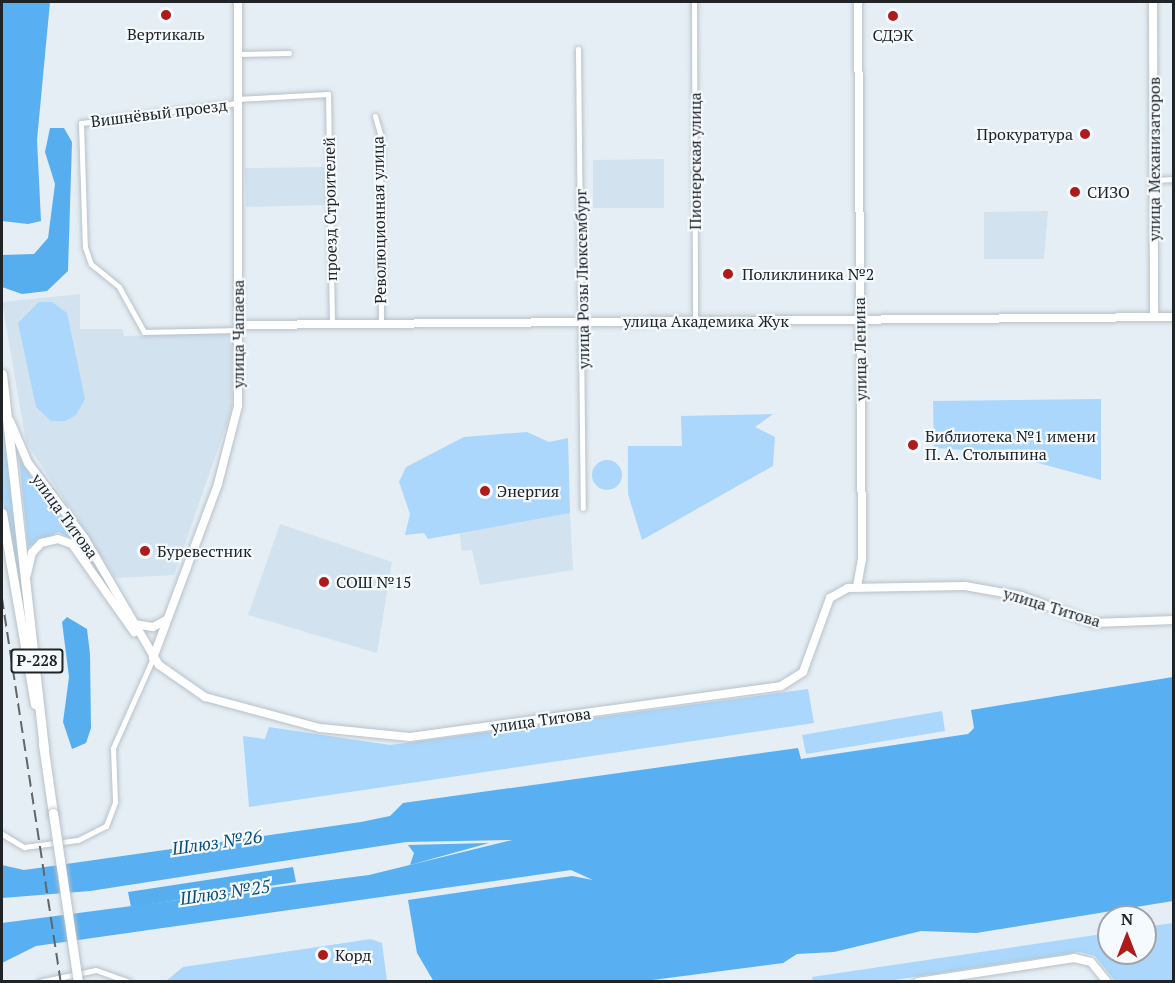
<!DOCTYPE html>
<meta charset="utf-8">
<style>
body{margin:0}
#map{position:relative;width:1175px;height:983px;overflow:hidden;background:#e5eef5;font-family:"PT Serif",serif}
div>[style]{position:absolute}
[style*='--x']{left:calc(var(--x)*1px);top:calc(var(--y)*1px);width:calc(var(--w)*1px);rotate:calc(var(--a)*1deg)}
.built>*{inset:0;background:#d3e2ef}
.green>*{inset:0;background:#aad7fb}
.round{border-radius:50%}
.forest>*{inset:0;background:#56aeef}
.water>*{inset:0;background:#58aff1}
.roads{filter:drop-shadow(0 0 2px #b8c1c8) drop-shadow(0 0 2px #b8c1c8)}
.street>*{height:5px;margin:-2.5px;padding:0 2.5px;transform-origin:2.5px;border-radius:2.5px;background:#fff}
.secondary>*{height:8px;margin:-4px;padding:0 4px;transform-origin:4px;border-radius:4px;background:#fff}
.highway>*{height:9px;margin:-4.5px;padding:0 4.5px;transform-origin:4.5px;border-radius:4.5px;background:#fff}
.rail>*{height:1.5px;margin-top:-0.75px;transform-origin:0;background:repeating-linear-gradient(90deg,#606669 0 12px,transparent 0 18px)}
.bridges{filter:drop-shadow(0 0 2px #b8c1c8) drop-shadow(0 0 2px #b8c1c8)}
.highway-bridge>*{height:9px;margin:-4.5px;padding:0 4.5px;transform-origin:4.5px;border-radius:4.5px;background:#fff}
.dots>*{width:16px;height:16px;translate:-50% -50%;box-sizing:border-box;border:3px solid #f5faff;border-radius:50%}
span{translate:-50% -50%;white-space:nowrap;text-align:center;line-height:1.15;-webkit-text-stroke:4.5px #f5faff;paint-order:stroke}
.shield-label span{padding:2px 4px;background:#f5faff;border:2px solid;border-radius:4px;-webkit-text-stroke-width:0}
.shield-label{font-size:15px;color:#202426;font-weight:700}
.poi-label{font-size:16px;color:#202426}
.right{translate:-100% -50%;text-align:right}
.left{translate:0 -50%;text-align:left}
.street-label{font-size:16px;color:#202426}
.water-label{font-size:18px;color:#0c4f7a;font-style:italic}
.frame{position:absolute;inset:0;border:3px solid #202426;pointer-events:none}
.north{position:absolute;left:1097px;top:905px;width:60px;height:60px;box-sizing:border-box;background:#f5faff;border:2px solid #a0a4a8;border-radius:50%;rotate:0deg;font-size:16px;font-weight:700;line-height:24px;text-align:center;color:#202426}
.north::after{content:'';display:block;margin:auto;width:21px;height:27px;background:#ad1c1b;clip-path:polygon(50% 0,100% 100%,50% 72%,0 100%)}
</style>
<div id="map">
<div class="built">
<i style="clip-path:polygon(664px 159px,664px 208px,593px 208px,593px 160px)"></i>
<i style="clip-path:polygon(324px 167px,325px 205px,246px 207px,245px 168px)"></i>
<i style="clip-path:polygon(1048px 211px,1044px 259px,984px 259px,984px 212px)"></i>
<i style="clip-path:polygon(80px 294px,80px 329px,123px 329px,124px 336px,233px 333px,232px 409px,174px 575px,115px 578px,26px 442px,2px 302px)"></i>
<i style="clip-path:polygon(570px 513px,573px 570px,480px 585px,472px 550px,462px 551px,459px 529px)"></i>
<i style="clip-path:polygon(280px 524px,392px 562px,377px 653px,248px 615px)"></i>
</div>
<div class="green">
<i style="clip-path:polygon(39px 302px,52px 302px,67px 313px,85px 399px,76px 415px,65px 421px,51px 421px,36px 407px,18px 323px)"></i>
<i style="clip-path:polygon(1101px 399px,1101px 480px,998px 452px,934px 448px,933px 401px)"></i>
<i style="clip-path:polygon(2px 414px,8px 454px,32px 666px,2px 496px)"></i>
<i style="clip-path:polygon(773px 414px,755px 427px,775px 437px,773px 466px,642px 540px,628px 494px,628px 446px,682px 446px,681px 416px)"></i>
<i style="clip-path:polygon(527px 432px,549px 442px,568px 438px,570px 513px,428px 539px,424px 533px,405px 535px,410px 514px,399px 482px,406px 467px,464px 437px)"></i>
<i style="clip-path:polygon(19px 458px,33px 479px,87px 548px,59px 532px,28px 547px)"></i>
<i class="round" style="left:592px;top:460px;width:30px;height:30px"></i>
<i style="clip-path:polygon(808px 689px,814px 723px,249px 807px,243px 736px,265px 739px,269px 727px,390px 745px)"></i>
<i style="clip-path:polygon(942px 711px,945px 731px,806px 754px,802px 735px)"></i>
<i style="clip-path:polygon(1173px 923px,1173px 981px,1115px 981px,1095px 956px,1080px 952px,888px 981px,813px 981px,812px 977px,1109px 933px,1109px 953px,1145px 953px,1145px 927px)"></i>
<i style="clip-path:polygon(371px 939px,382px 943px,387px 981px,166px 981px,183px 967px)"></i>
</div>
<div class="forest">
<i style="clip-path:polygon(50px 128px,64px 128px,72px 142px,68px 271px,47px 291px,22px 294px,2px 287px,2px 255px,34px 254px,48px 238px,55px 184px,45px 152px)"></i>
<i style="clip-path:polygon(67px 617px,87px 629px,90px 654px,91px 728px,86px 743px,72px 749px,63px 722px,69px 677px,62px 622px)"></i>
<i style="clip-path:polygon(293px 867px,296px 882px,131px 907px,128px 892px)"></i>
</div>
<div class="water">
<i style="clip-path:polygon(3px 2px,50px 2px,37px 140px,41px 221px,28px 224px,2px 221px)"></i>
<i style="clip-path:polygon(1173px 677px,1173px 901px,976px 933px,921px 931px,834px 952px,797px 954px,783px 963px,645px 981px,434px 982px,417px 953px,408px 900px,572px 876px,593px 880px,571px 870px,36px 946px,2px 963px,2px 923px,369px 875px,512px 840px,406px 842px,90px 891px,2px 898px,2px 865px,24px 870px,361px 822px,390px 816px,403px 803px,798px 748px,801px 759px,968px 734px,974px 728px,971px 710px)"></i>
<i style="clip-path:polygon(489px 843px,410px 865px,414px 853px,408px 845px)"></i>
</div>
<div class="roads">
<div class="street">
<i style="--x:694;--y:2;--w:319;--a:89.8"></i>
<i style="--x:578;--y:49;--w:459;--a:89.4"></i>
<i style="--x:237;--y:54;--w:52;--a:-1.1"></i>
<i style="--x:237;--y:99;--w:91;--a:-3.1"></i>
<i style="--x:328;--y:94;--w:230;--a:89"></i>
<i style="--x:237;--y:103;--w:157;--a:172.7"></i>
<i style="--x:81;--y:123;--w:124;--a:88.2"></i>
<i style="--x:85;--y:247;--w:18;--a:71"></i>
<i style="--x:91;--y:264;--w:36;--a:39"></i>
<i style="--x:119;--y:287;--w:51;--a:60.9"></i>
<i style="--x:144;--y:332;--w:95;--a:-1.2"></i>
<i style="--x:375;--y:116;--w:19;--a:74"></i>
<i style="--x:380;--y:134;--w:190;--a:89.7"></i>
<i style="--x:1154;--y:180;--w:20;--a:-3"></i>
<i style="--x:2;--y:834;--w:26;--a:31"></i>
<i style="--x:24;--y:847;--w:54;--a:-7.4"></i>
<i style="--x:78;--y:840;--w:31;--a:-27"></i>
<i style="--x:106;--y:826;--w:26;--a:-69"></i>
<i style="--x:115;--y:802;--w:54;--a:-92.1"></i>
<i style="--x:113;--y:748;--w:98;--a:-66"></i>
<i style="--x:39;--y:982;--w:58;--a:-11.9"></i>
<i style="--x:96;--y:970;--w:35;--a:20"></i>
</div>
<div class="secondary">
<i style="--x:1153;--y:2;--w:315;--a:89.8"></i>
<i style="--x:239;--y:325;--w:935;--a:-0.49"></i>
<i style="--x:10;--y:421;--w:46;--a:66.8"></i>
<i style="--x:28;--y:463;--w:95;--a:53.1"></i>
<i style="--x:85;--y:539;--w:146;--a:59.6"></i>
<i style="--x:159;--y:665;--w:56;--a:34.8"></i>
<i style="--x:205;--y:697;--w:119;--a:15.1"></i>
<i style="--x:320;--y:728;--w:90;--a:5.7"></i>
<i style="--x:410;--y:737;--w:374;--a:-7.8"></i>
<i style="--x:781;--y:686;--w:26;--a:-32"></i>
<i style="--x:803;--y:672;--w:79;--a:-70"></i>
<i style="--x:830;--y:598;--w:21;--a:-29"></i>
<i style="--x:848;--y:588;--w:117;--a:-1"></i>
<i style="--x:965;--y:586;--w:57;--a:10.1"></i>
<i style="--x:1021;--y:596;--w:78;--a:20.3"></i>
<i style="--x:1094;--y:623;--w:80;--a:-2.1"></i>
<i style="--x:27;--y:574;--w:22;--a:-77"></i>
<i style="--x:32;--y:553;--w:13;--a:-48"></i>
<i style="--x:41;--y:543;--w:17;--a:-13"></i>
<i style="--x:58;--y:539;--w:15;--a:20"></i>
<i style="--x:72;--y:544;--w:108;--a:54.8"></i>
<i style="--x:857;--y:587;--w:28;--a:-80"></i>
<i style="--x:862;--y:559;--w:557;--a:-90.41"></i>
<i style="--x:134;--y:624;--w:19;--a:9"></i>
<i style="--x:153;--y:627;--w:15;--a:-28"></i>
<i style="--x:153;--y:658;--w:186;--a:-69.5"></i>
<i style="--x:218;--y:484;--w:81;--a:-75.6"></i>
<i style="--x:238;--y:406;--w:404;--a:-90"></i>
<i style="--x:918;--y:982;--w:158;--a:-8.7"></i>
<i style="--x:1074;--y:958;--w:17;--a:13"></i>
<i style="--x:1091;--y:962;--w:26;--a:51"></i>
</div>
<div class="highway">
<i style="--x:2;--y:374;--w:377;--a:83.6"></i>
<i style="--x:2;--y:513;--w:194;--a:80.2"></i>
<i style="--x:43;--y:744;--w:70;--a:81.8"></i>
</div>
</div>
<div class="rail">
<i style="--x:2;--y:597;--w:389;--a:81.3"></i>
</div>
<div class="bridges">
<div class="highway-bridge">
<i style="--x:53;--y:813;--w:171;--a:81.6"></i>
</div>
</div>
<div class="dots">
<i style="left:166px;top:15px;background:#ad1c1b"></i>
<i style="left:893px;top:16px;background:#ad1c1b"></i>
<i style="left:1085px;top:134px;background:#ad1c1b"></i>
<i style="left:1075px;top:192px;background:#ad1c1b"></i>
<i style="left:728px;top:274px;background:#ad1c1b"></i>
<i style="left:913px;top:445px;background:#ad1c1b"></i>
<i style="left:485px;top:491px;background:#ad1c1b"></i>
<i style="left:145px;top:551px;background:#ad1c1b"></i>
<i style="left:324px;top:582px;background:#ad1c1b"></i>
<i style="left:323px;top:955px;background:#ad1c1b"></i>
</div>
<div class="shield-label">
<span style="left:37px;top:661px">Р-228</span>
</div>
<div class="poi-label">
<span style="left:166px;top:34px">Вертикаль</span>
<span style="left:893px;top:35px">СДЭК</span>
<span class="right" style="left:1073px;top:134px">Прокуратура</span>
<span class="left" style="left:1087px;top:192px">СИЗО</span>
<span class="left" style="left:742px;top:274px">Поликлиника №2</span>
<span class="left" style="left:925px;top:445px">Библиотека №1 имени<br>П. А. Столыпина</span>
<span class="left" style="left:497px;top:491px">Энергия</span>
<span class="left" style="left:157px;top:551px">Буревестник</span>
<span class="left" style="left:336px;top:582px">СОШ №15</span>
<span class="left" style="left:335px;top:955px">Корд</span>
</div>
<div class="street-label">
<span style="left:159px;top:113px;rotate:-7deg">Вишнёвый проезд</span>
<span style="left:1154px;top:159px;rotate:-90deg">улица Механизаторов</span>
<span style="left:695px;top:161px;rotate:-90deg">Пионерская улица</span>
<span style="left:330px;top:209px;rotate:-91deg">проезд Строителей</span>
<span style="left:379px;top:220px;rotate:-91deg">Революционная улица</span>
<span style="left:582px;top:279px;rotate:-91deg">улица Розы Люксембург</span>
<span style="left:706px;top:321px">улица Академика Жук</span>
<span style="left:238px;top:334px;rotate:-90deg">улица Чапаева</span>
<span style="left:860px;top:349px;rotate:-91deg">улица Ленина</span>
<span style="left:65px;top:516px;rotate:54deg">улица Титова</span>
<span style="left:1052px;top:607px;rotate:17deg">улица Титова</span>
<span style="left:541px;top:720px;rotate:-8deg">улица Титова</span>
</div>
<div class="water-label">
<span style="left:217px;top:842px;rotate:-8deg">Шлюз №26</span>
<span style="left:225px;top:892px;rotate:-8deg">Шлюз №25</span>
</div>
<div class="frame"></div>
<div class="north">N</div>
</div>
